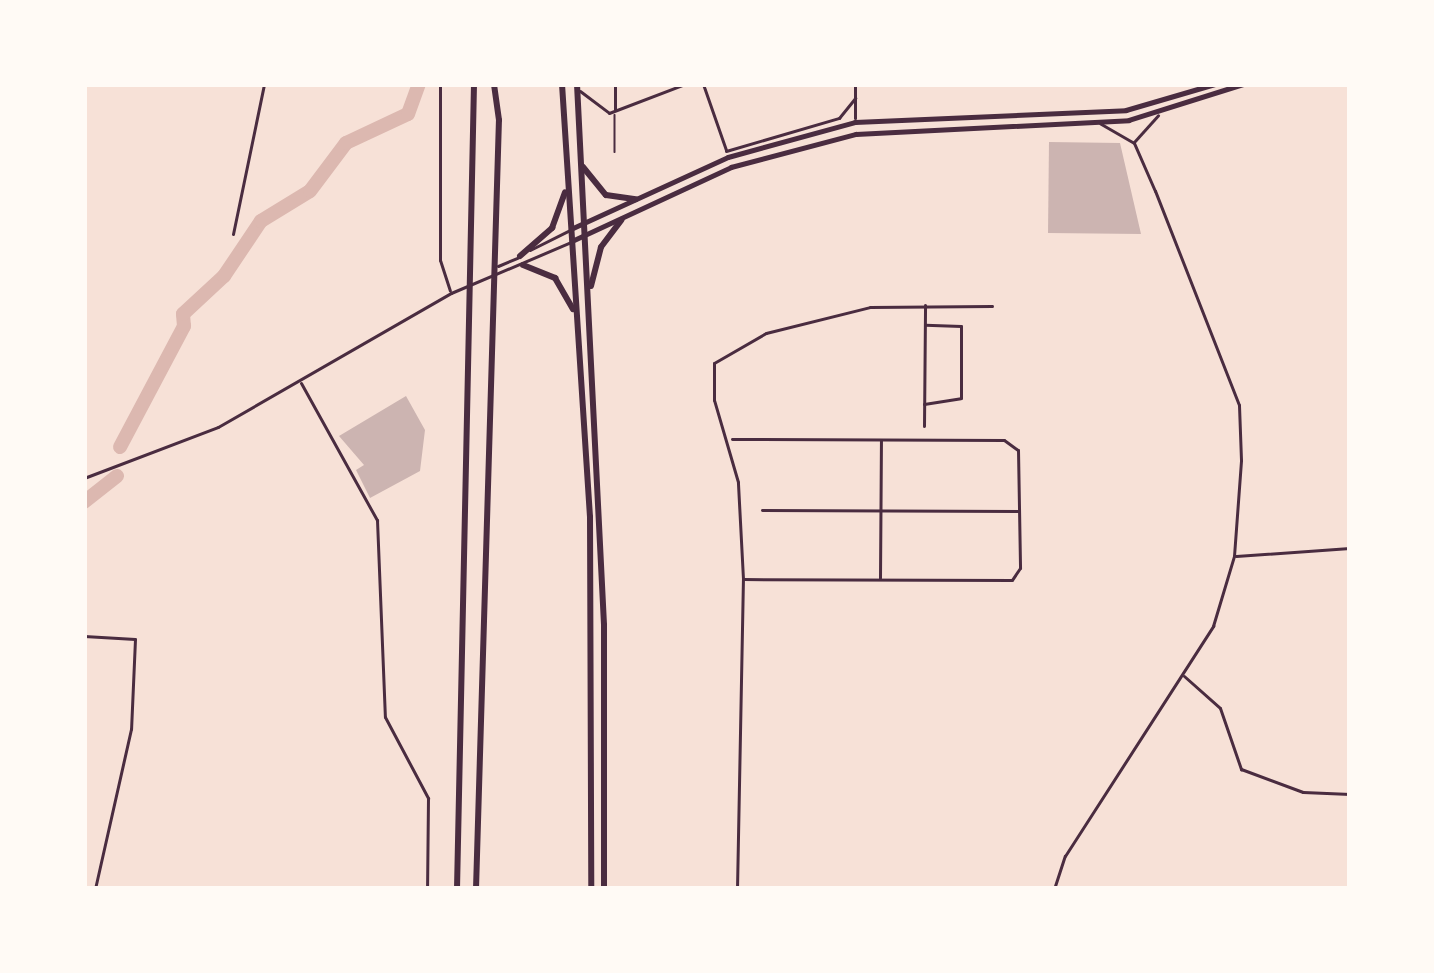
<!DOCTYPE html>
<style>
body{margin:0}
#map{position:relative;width:1434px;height:973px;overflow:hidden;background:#f7e1d7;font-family:"PT Sans",sans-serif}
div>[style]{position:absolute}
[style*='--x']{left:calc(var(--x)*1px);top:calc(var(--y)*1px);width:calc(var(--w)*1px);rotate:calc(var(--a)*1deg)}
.river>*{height:14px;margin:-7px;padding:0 7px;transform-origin:7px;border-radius:7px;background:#dcb8b0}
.building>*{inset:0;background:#ccb4b1}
.service>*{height:1.5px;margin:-0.75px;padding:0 0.75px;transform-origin:0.75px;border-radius:0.75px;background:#4a2c40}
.minor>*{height:3px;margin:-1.5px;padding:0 1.5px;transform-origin:1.5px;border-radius:1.5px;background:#4a2c40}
.secondary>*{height:4.5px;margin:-2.25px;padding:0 2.25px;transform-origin:2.25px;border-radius:2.25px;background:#4a2c40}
.trunk>*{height:6px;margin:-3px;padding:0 3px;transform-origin:3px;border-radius:3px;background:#4a2c40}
.motorway>*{height:6px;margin:-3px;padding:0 3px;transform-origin:3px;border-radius:3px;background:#4a2c40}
span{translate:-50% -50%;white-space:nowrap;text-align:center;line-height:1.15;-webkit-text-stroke:9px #fffaf5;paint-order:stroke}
.frame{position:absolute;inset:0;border:87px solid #fffaf5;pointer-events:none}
</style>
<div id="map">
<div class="river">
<i style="--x:120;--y:447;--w:137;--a:-62.1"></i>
<i style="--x:184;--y:326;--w:12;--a:-95"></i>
<i style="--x:183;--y:314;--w:56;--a:-42.8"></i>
<i style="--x:224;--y:276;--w:66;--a:-56.1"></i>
<i style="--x:261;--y:221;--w:57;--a:-31.5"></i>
<i style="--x:310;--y:191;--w:60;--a:-53.1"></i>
<i style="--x:346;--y:143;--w:68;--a:-25.1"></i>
<i style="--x:408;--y:114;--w:32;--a:-70"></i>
<i style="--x:84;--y:502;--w:42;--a:-38.2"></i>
</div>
<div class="building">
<i style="clip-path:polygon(1049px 142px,1120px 143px,1141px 234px,1048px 233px)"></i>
<i style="clip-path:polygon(406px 396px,425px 430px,420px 471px,370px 498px,356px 470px,364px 465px,339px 436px)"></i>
</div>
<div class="service">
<i style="--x:615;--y:115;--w:37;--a:90"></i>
</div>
<div class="minor">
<i style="--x:440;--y:84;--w:176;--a:90"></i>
<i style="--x:440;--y:260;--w:32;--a:72"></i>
<i style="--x:703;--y:84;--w:70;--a:70.8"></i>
<i style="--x:855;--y:84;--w:34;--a:90"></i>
<i style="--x:580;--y:91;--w:36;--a:37"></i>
<i style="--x:609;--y:113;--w:81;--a:-20.9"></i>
<i style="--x:615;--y:109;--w:25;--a:-90"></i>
<i style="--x:1134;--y:142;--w:36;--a:-48"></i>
<i style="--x:726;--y:151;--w:118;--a:-16.3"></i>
<i style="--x:839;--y:118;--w:26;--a:-51"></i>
<i style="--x:233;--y:234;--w:153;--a:-78.3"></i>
<i style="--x:530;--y:250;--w:45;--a:-26.6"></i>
<i style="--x:498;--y:266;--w:21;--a:-23"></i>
<i style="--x:301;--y:383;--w:157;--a:61"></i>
<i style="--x:377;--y:520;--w:197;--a:87.7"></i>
<i style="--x:385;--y:717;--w:92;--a:62"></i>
<i style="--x:428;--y:798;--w:91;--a:90.6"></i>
<i style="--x:924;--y:404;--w:37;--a:-9"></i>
<i style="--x:961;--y:398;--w:72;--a:-90"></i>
<i style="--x:961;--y:326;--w:36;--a:-178"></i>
<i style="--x:924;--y:426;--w:121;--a:-89.5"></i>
<i style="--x:732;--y:439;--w:272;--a:0.2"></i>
<i style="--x:1004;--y:440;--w:17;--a:36"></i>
<i style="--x:1018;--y:450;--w:118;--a:89"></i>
<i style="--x:1020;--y:568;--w:14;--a:124"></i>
<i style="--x:1012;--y:580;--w:269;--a:-179.8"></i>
<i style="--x:84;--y:478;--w:143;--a:-20.8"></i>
<i style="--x:218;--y:427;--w:269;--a:-29.9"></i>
<i style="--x:451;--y:293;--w:130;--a:-23"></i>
<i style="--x:762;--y:510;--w:257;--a:0.2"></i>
<i style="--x:1236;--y:556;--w:114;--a:-4"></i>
<i style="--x:880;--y:578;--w:138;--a:-89.6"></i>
<i style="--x:84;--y:636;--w:51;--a:3.4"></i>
<i style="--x:135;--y:639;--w:90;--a:92.5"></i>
<i style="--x:131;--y:729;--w:164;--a:102.7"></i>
<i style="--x:1184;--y:676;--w:48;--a:41.6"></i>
<i style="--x:1220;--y:708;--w:65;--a:71"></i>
<i style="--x:1241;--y:769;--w:66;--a:20.4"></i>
<i style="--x:1303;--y:792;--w:47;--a:2.4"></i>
<i style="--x:737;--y:889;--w:310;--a:-88.9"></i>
<i style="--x:743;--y:579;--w:97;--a:-93"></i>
<i style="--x:738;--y:482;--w:85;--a:-106.3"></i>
<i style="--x:714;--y:400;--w:37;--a:-90"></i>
<i style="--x:714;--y:363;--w:60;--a:-30"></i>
<i style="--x:766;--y:333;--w:107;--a:-14"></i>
<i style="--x:870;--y:307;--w:122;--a:-0.5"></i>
<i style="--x:1054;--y:889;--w:35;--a:-72"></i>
<i style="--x:1065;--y:856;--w:274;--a:-57.2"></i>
<i style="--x:1213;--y:626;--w:73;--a:-73.3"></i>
<i style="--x:1234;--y:556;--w:96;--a:-85.8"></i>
<i style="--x:1241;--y:460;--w:55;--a:-92.1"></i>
<i style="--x:1239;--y:405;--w:230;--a:-111.4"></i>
<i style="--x:1155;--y:191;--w:52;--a:-113.6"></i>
<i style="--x:1134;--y:143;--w:39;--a:-150"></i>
</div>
<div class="secondary">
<i style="--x:573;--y:228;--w:170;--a:-24.6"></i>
<i style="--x:728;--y:157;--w:132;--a:-15.4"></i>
<i style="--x:855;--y:122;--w:271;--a:-2.5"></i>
<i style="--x:1126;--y:110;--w:93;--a:-16.3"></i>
<i style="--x:574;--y:240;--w:173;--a:-24.9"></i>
<i style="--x:731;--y:167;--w:129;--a:-14.8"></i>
<i style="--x:856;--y:134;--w:273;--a:-2.9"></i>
<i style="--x:1129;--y:120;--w:120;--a:-17.5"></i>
</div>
<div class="trunk">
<i style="--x:562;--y:84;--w:434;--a:86.3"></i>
<i style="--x:590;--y:517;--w:372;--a:89.8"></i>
<i style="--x:577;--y:84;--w:542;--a:87.14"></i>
<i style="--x:604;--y:625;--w:264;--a:90"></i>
<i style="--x:583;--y:167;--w:36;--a:51"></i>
<i style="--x:606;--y:195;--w:30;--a:8"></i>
<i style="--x:520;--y:256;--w:43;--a:-41.2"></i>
<i style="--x:552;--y:228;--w:38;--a:-70"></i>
<i style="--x:523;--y:265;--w:35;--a:22"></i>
<i style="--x:555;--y:278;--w:36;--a:60"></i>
<i style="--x:591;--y:286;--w:40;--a:-75.6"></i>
<i style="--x:601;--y:247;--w:34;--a:-53"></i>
</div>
<div class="motorway">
<i style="--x:457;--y:889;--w:805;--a:-88.79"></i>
<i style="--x:476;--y:889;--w:769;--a:-88.29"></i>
<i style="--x:499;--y:120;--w:36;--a:-98"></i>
</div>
<div class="frame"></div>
</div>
